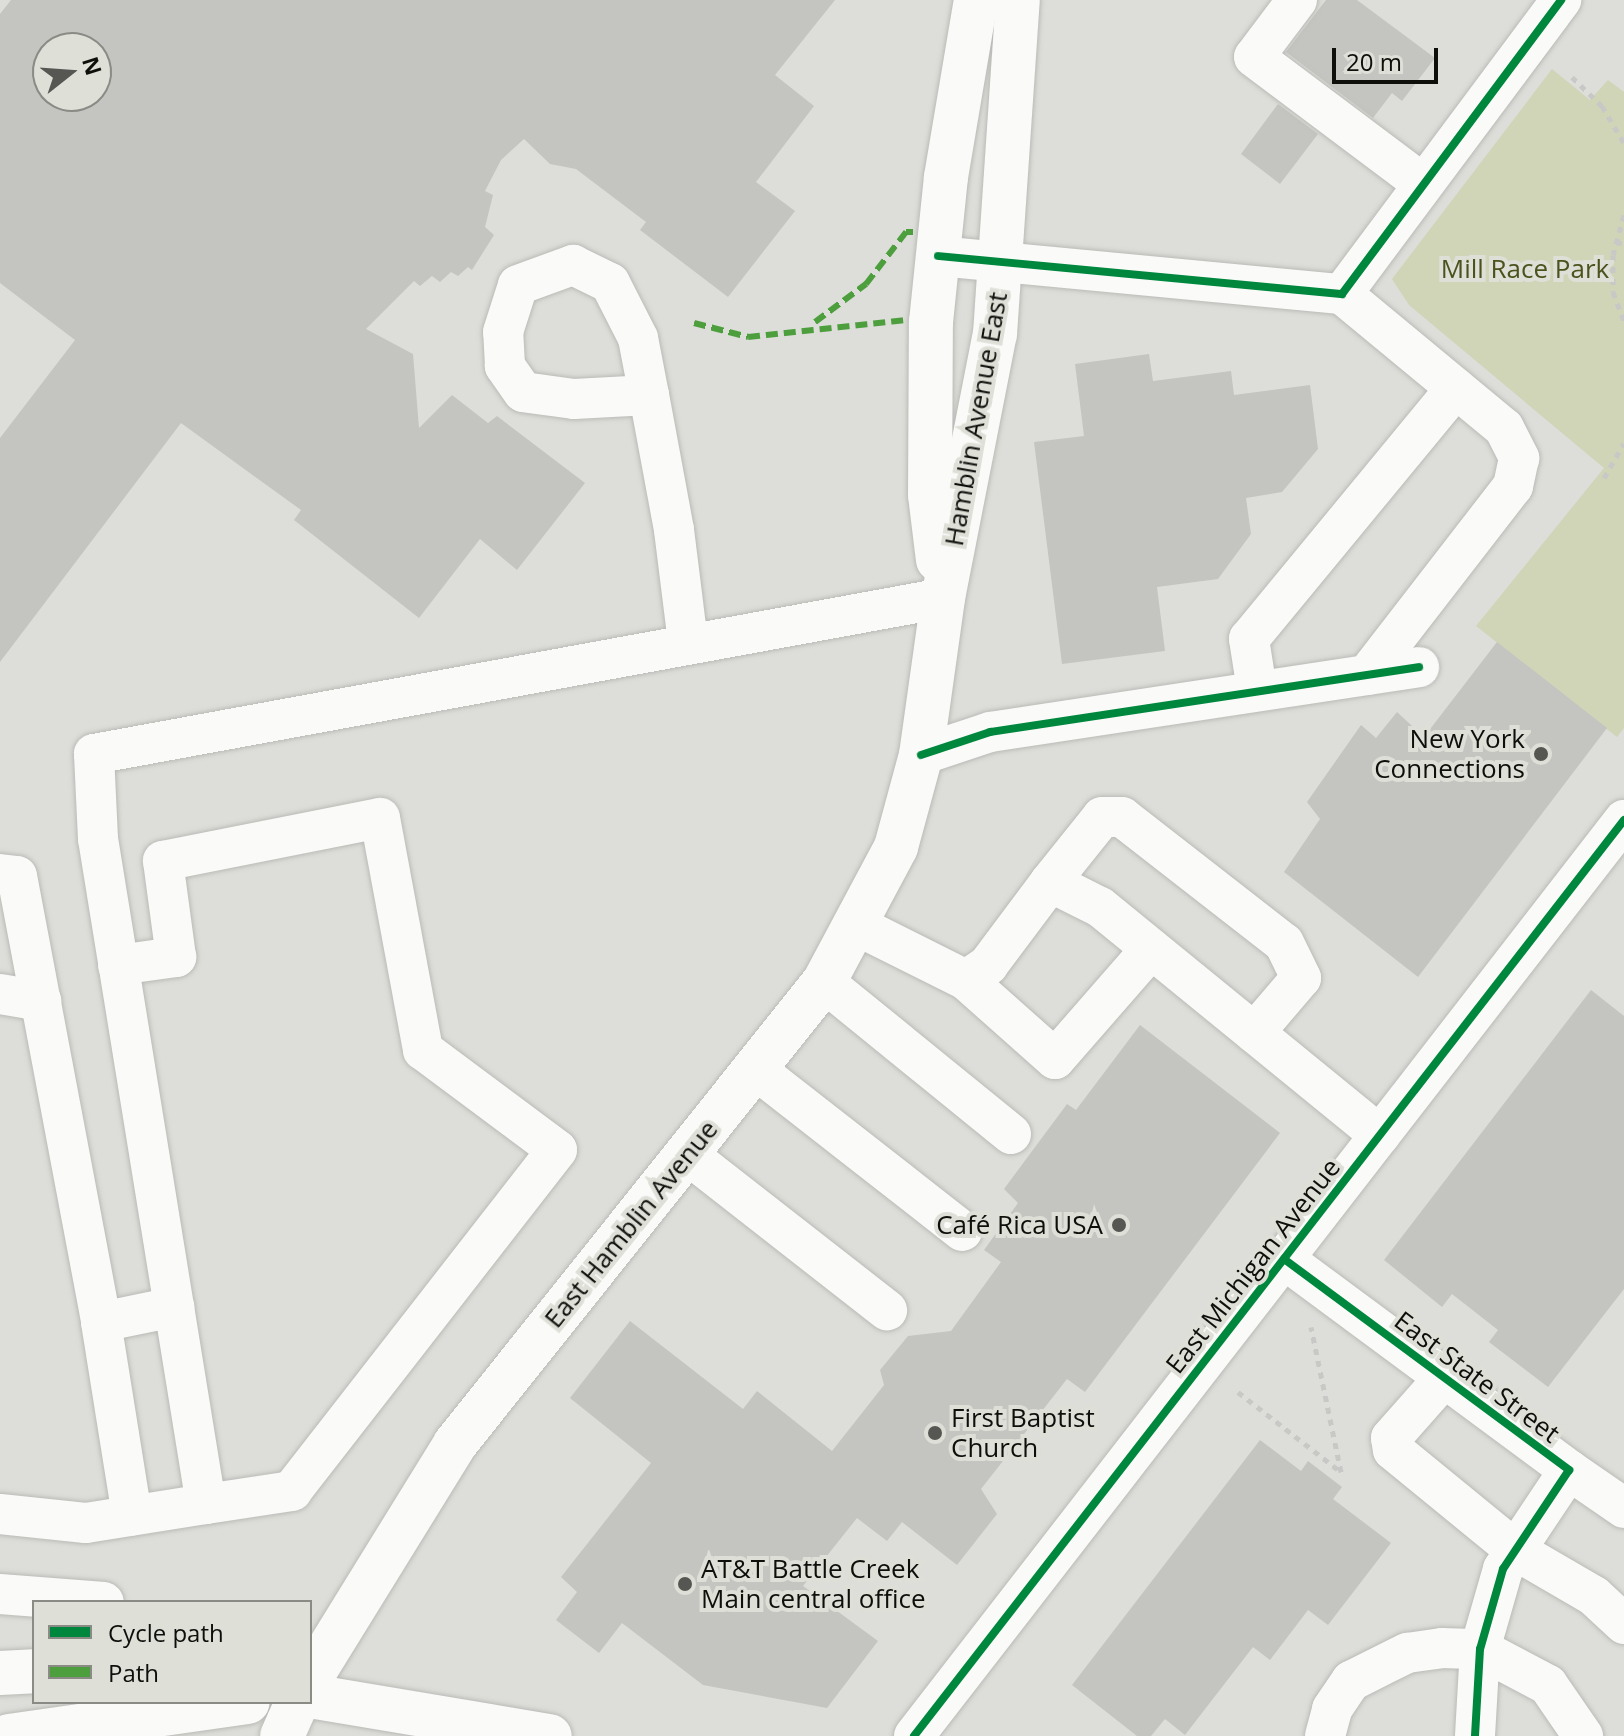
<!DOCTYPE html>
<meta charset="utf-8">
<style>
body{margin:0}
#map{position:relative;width:1624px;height:1736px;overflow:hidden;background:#ddddd9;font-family:"Open Sans",sans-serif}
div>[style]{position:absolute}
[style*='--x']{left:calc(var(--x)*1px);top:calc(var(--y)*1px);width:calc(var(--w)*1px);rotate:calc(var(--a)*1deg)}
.green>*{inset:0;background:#d0d5b7}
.building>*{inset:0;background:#c4c4c1}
.path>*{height:5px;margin-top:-2.5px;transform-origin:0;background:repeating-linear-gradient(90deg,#c8c8c6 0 6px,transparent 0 12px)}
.roads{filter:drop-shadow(0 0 2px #babab7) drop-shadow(0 0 2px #babab7)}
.minor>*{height:40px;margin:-20px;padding:0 20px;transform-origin:20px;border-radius:20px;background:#fafaf9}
.major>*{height:44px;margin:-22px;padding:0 22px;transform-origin:22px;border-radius:22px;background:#fafaf9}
.highway>*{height:44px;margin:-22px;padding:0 22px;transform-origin:22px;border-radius:22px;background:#fafaf9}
.quiet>*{height:6px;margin-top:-3px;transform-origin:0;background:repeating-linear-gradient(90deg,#4d9f3e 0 12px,transparent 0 18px)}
.cycleway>*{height:8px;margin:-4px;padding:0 4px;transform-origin:4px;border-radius:4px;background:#00873e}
.dots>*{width:22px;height:22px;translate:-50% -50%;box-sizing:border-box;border:4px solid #dedfd7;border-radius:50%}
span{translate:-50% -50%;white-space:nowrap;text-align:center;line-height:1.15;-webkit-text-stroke:8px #dedfd7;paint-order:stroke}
.park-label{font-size:26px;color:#4c521c}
.street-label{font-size:26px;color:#0e0e0b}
.poi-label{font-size:26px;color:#0e0e0b}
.right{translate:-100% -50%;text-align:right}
.left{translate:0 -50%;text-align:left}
.legend{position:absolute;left:32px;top:1600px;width:280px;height:104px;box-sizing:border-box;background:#dedfd7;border:2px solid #8b8b85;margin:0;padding:10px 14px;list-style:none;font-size:24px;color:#0e0e0b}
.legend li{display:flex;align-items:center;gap:16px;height:40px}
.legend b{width:40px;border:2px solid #8b8b85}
.north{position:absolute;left:32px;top:32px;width:80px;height:80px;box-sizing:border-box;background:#dedfd7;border:2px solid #8b8b85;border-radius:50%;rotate:73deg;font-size:22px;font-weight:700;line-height:32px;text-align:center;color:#0e0e0b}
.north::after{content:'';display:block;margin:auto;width:28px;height:36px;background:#565653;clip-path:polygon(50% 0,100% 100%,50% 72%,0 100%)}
.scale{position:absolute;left:1332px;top:48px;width:106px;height:36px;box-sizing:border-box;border:4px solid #0e0e0b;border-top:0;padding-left:10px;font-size:24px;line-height:28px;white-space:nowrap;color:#0e0e0b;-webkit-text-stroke:6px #dedfd7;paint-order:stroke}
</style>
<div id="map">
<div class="green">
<i style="clip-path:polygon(1552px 69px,1590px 100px,1608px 80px,1624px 92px,1624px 728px,1617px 737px,1476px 626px,1604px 468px,1409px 305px,1392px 279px)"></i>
</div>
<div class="building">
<i style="clip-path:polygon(evenodd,11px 0,835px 0,775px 75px,814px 106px,756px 182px,795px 211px,728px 297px,640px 230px,646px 222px,576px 169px,550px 164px,524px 139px,501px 160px,485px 191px,493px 195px,485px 227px,494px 235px,472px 270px,468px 267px,458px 276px,451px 272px,440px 282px,432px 276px,420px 286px,414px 281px,366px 329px,413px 354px,419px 428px,452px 395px,488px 423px,497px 416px,585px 483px,517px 570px,480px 539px,419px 618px,294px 520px,301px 510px,181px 423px,0 662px,0 438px,75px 340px,0 283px,0 14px,11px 0,48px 48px,96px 48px,96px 96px,48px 96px,48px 48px)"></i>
<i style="clip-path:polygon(1326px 0,1357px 0,1435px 58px,1402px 101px,1392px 93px,1373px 118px,1286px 52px)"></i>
<i style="clip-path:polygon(1278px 104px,1318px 134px,1280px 184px,1241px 154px)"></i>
<i style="clip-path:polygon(1149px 354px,1153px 381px,1231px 371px,1234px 395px,1310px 385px,1318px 449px,1282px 492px,1246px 498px,1251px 534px,1218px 579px,1157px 587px,1165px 651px,1062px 664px,1034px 442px,1084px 436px,1075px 364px)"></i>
<i style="clip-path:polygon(1497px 642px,1607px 728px,1418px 977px,1284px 872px,1320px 819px,1307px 802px,1361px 725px,1376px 738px,1397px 712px,1424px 737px)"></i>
<i style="clip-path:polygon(1591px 990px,1624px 1016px,1624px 1289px,1548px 1387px,1489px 1342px,1498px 1330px,1452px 1294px,1442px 1307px,1384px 1260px)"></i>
<i style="clip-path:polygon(1140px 1025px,1280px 1133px,1085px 1392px,1067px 1379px,981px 1489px,997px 1514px,957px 1565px,902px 1522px,887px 1541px,857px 1518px,803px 1586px,878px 1641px,827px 1708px,703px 1685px,622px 1623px,599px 1653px,556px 1620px,577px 1592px,561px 1577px,651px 1463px,570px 1398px,630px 1321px,743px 1409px,757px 1391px,832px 1451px,884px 1385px,880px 1370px,908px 1336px,951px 1331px,1001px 1262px,984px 1250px,1018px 1203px,1004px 1189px,1067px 1104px,1076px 1110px)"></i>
<i style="clip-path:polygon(1260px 1440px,1301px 1471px,1308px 1461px,1342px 1487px,1333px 1499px,1391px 1543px,1328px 1625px,1308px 1610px,1270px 1660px,1253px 1647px,1185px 1735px,1165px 1719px,1151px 1736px,1137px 1736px,1072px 1685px)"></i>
</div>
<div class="path">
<i style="--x:1572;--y:77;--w:42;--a:44"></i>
<i style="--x:1602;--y:106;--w:43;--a:59.3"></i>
<i style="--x:1624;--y:215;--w:41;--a:105.4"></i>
<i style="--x:1613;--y:255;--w:37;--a:90"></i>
<i style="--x:1613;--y:292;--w:31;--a:69"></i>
<i style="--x:1616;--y:242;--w:8;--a:14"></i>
<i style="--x:1604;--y:478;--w:40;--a:-60.3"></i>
<i style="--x:1238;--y:1392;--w:130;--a:37.8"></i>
<i style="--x:1341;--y:1472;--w:148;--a:-101.7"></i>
</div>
<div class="roads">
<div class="minor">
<i style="--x:1297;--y:0;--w:71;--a:127"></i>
<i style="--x:1254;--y:57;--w:210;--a:36.9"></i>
<i style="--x:938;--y:256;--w:406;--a:5.4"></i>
<i style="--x:1342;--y:294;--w:367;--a:-53.3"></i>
<i style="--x:1342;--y:294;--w:210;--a:39.6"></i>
<i style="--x:1504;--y:428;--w:34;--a:63"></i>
<i style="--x:1519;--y:458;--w:29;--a:102"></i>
<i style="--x:1513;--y:486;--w:239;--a:127.7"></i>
<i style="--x:649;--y:395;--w:75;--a:176.9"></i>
<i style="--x:574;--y:399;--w:51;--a:-172.2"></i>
<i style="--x:523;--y:392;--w:32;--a:-125"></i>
<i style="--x:505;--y:366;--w:34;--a:-93"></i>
<i style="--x:503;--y:332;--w:49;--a:-72.3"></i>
<i style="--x:518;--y:285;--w:59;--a:-20"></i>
<i style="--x:573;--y:265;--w:41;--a:25.9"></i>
<i style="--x:610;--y:283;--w:62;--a:63"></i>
<i style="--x:638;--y:338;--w:58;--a:79.1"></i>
<i style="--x:649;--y:395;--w:137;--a:79.5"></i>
<i style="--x:674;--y:530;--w:113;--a:82.9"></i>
<i style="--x:1257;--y:690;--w:52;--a:-98.9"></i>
<i style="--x:1249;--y:639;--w:325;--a:-50.5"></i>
<i style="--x:921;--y:755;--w:73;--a:-18.4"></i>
<i style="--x:990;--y:732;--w:434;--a:-8.6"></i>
<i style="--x:0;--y:874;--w:17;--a:7"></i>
<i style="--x:17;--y:876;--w:454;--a:79.3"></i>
<i style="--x:101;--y:1322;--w:75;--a:-11.6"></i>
<i style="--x:1050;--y:882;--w:83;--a:-51.3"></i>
<i style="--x:1102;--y:817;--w:20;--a:0"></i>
<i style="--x:1122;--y:817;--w:205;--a:37.9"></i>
<i style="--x:1284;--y:943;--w:39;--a:64"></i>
<i style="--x:1301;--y:978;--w:72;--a:130.5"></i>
<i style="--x:858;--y:926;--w:121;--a:26.6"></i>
<i style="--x:966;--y:980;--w:27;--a:-34"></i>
<i style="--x:988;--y:965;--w:104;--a:-53.2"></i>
<i style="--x:1050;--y:882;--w:56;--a:26.6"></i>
<i style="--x:1100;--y:907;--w:361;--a:39.2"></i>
<i style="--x:118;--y:965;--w:59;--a:-7.9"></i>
<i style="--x:176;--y:957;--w:97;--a:-97.7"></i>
<i style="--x:163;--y:861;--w:221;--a:-11.2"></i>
<i style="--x:380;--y:818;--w:236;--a:79.5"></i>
<i style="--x:423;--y:1050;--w:167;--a:36.7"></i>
<i style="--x:557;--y:1150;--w:432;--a:127.9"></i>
<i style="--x:292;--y:1491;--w:87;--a:171.4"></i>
<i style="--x:966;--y:980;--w:119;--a:41.6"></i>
<i style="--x:1055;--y:1059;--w:146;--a:-48.9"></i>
<i style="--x:824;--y:982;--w:241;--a:39.1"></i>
<i style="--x:0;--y:994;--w:42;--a:9.7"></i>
<i style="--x:755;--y:1069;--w:263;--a:38"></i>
<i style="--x:687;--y:1154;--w:254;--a:38"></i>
<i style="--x:1284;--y:1259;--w:355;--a:36.5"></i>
<i style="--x:1569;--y:1470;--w:119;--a:123.7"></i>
<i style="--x:1503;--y:1569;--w:83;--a:106"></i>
<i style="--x:1480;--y:1649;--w:87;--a:93.3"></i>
<i style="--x:101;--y:1322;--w:196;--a:80.9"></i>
<i style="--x:1444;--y:1378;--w:80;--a:131.5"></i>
<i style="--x:1391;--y:1438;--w:12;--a:81"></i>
<i style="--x:1393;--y:1450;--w:158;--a:39.3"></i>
<i style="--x:1515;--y:1550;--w:91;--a:30.2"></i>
<i style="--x:1594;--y:1596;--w:41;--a:43"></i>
<i style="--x:1569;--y:1470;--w:67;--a:34.6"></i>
<i style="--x:0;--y:1514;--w:86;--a:6"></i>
<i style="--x:86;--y:1523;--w:121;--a:-9"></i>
<i style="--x:206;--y:1504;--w:674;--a:-99.22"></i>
<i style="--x:98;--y:839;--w:85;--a:-92.7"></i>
<i style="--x:94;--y:754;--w:863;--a:-10.41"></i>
<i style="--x:0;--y:1594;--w:104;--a:4.4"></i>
<i style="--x:914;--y:1736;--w:1159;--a:-52.22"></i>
<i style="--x:1325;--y:1736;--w:28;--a:-75"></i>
<i style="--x:1332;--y:1709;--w:34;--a:-56"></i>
<i style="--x:1351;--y:1681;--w:63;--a:-26.6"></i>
<i style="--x:1407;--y:1653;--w:35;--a:-8"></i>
<i style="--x:1442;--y:1648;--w:38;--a:2"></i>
<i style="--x:1480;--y:1649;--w:77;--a:27.9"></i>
<i style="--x:1548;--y:1685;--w:62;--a:55.5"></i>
</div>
<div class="major">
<i style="--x:310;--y:1696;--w:243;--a:9.5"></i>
</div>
<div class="highway">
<i style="--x:938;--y:560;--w:65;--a:-97"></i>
<i style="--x:930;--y:495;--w:173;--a:-89.7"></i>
<i style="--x:931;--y:322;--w:146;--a:-84.1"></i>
<i style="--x:946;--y:177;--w:180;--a:-80.4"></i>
<i style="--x:0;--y:1673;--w:34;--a:-3"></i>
<i style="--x:310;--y:1679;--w:276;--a:-58.3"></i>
<i style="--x:455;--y:1444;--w:591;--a:-51.39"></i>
<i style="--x:824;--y:982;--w:153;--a:-61.9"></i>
<i style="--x:896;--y:847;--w:95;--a:-74.8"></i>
<i style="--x:921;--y:755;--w:159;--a:-82"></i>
<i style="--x:943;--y:598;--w:269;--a:-78.9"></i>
<i style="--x:995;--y:334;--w:335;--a:-86.1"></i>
<i style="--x:9;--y:1736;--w:241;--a:-8.1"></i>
<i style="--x:282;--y:1736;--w:37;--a:-66"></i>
</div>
</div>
<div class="quiet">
<i style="--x:815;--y:322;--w:64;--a:-36.7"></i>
<i style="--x:866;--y:284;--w:66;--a:-52.4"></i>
<i style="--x:906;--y:232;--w:7;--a:0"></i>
<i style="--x:694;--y:323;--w:56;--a:14.5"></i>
<i style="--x:748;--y:337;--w:159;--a:-6.1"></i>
</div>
<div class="cycleway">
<i style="--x:938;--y:256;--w:406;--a:5.4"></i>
<i style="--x:1342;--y:294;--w:367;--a:-53.3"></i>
<i style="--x:921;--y:755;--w:73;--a:-18.4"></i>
<i style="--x:990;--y:732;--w:434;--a:-8.6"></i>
<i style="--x:1284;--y:1259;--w:355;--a:36.5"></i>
<i style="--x:1569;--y:1470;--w:119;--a:123.7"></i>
<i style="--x:1503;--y:1569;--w:83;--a:106"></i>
<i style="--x:1480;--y:1649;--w:87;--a:93.3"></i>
<i style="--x:914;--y:1736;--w:1159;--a:-52.22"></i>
</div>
<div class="dots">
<i style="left:1541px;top:754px;background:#565653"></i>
<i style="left:1119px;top:1225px;background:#565653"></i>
<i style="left:935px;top:1433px;background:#565653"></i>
<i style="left:685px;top:1584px;background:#565653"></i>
</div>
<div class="park-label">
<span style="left:1525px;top:269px">Mill Race Park</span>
</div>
<div class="street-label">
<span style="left:976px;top:419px;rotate:-80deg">Hamblin Avenue East</span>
<span style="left:631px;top:1224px;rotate:-51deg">East Hamblin Avenue</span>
<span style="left:1253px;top:1266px;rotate:-52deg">East Michigan Avenue</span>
<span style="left:1477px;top:1377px;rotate:37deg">East State Street</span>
</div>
<div class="poi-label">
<span class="right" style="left:1525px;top:754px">New York<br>Connections</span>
<span class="right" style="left:1103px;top:1225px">Café Rica USA</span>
<span class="left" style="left:951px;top:1433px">First Baptist<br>Church</span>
<span class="left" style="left:701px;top:1584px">AT&amp;T Battle Creek<br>Main central office</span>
</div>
<ul class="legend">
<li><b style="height:10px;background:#00873e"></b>Cycle path</li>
<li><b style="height:10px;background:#4d9f3e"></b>Path</li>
</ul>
<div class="north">N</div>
<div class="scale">20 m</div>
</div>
